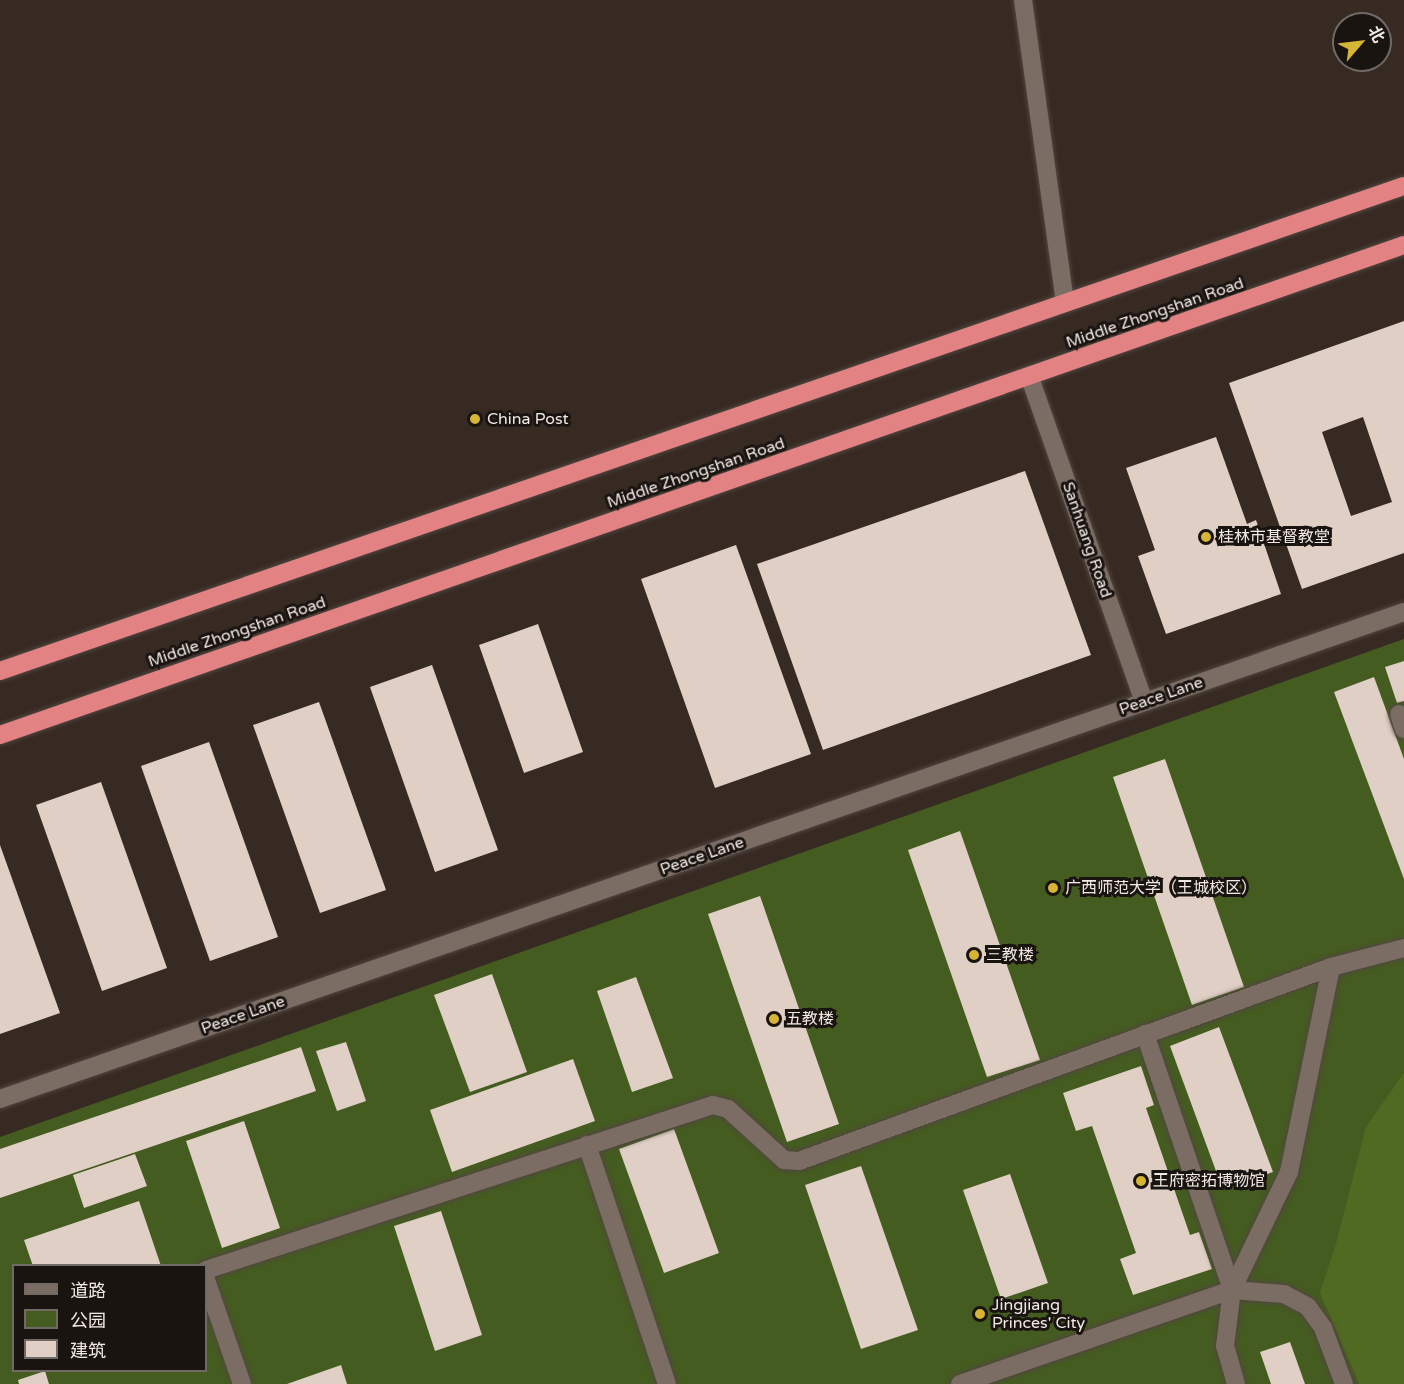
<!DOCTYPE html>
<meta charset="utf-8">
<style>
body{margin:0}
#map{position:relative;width:1404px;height:1384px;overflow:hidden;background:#372a23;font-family:"Varela Round","Noto Sans SC",sans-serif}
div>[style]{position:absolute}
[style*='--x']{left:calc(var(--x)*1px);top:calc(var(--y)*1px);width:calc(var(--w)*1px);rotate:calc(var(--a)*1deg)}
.green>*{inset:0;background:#455c20}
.forest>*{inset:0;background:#506b21}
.building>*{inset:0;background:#e0cfc5}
.roads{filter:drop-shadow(0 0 2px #514640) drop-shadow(0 0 2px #514640)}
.lane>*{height:18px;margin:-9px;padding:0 9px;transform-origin:9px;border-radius:9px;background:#7b6c64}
.street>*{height:18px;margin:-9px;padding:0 9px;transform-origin:9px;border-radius:9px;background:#7b6c64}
.secondary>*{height:18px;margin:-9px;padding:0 9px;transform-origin:9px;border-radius:9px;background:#7b6c64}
.highway>*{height:18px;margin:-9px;padding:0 9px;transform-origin:9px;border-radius:9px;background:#e38283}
.dots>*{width:16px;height:16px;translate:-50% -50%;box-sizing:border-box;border:3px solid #1a1411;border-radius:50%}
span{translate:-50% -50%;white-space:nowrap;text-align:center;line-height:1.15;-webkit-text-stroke:6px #1a1411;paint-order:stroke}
.street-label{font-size:16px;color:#f2e9e5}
.poi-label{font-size:16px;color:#f2e9e5}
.left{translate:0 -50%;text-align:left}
.legend{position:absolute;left:12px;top:1264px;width:195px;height:108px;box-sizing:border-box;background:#1a1411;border:2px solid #706966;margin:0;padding:8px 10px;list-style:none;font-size:18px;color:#f2e9e5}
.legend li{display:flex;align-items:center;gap:12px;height:30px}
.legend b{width:30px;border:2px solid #706966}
.north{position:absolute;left:1332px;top:12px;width:60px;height:60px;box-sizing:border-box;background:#1a1411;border:2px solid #706966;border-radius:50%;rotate:62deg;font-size:16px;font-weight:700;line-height:24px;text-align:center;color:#f2e9e5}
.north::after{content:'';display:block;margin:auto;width:21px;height:27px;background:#d6b534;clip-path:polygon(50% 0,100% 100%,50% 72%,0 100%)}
</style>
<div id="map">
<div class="green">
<i style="clip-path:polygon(evenodd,1404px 639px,1404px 1384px,0 1384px,0 1137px,1404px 639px,14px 1266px,206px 1266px,206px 1370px,14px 1370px,14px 1266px)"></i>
</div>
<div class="forest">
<i style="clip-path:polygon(1404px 1073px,1404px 1384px,1359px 1384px,1320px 1293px,1336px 1244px,1366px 1127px)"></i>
</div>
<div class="building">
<i style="clip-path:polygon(evenodd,1404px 321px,1404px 553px,1302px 589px,1229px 383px,1404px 321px,1363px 417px,1392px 502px,1351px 516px,1322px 432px,1363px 417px)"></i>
<i style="clip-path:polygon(1216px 437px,1247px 524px,1256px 520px,1281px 594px,1166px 634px,1138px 556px,1155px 550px,1126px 468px)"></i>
<i style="clip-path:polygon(1025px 471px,1091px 655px,823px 750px,757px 564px)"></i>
<i style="clip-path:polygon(736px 545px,811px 754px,715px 788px,641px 579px)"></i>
<i style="clip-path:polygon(538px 624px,583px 752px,524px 773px,479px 645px)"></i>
<i style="clip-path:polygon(1404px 661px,1404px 701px,1397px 703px,1385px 667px)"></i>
<i style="clip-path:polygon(432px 665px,498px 850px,435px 872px,370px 687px)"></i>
<i style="clip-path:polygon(1374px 677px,1404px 759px,1404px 879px,1334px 692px)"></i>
<i style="clip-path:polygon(319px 702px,386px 890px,320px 913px,253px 725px)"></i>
<i style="clip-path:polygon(209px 742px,278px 937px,210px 961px,141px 766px)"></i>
<i style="clip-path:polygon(1165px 759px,1244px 987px,1192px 1005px,1113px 777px)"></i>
<i style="clip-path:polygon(101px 782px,167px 968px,102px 991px,36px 805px)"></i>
<i style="clip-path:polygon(960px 831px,1040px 1060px,987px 1077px,908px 850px)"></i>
<i style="clip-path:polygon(0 845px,60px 1013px,0 1034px)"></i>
<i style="clip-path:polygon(760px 896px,839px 1124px,787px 1142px,708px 914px)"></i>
<i style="clip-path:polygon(492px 974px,527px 1072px,470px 1092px,434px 995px)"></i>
<i style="clip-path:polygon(636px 977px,673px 1078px,632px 1092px,597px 991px)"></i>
<i style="clip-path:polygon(1219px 1027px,1273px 1172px,1223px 1190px,1170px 1046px)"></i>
<i style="clip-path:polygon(346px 1042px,366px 1101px,337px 1111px,316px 1051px)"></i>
<i style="clip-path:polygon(301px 1047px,316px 1091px,0 1198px,0 1149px)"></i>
<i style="clip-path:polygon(573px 1059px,595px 1121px,452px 1172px,430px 1110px)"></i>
<i style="clip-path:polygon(1141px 1066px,1154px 1105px,1146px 1108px,1190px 1235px,1199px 1232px,1212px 1269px,1133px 1295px,1120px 1259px,1136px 1253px,1092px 1126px,1076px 1131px,1063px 1093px)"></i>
<i style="clip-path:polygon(244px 1121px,280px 1228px,222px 1248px,186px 1141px)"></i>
<i style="clip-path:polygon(674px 1129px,719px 1253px,664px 1273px,619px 1149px)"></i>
<i style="clip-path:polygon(135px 1154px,147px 1186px,84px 1208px,73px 1175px)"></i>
<i style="clip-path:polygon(861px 1166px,918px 1330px,861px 1349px,805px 1185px)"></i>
<i style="clip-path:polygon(1010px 1174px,1048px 1283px,1001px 1299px,963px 1190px)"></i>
<i style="clip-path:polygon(139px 1201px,161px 1266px,33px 1266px,24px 1240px)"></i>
<i style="clip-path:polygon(441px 1211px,482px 1335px,435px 1351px,394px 1226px)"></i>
<i style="clip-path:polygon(1290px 1342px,1305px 1384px,1271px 1384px,1260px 1352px)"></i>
<i style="clip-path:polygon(341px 1365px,347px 1384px,287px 1384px)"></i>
<i style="clip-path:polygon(45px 1371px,49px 1384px,19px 1384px,18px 1380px)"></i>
</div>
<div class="roads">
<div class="lane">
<i style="--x:1030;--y:378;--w:343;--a:70.6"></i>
<i style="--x:1399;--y:714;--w:16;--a:72"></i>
<i style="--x:1145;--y:1034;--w:270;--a:71.2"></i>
<i style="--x:587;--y:1145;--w:252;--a:71.5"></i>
<i style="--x:206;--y:1270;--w:533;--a:-18.03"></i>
<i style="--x:713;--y:1105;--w:16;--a:15"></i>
<i style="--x:728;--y:1109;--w:76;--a:42.3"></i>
<i style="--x:784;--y:1160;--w:15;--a:4"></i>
<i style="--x:799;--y:1161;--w:566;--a:-20.03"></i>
<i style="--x:206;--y:1280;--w:110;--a:70.9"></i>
<i style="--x:960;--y:1384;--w:288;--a:-19.1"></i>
<i style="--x:1232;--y:1290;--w:52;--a:4.4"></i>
<i style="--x:1284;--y:1294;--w:27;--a:28"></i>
<i style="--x:1308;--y:1307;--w:26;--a:54"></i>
<i style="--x:1323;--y:1328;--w:60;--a:69.4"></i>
<i style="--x:1236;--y:1384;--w:40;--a:-106"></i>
<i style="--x:1225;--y:1346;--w:56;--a:-82.9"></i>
<i style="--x:1232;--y:1290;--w:131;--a:-64.2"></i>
<i style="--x:1289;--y:1172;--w:209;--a:-78.4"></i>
<i style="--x:1331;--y:967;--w:75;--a:-14.6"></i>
</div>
<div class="street">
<i style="--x:0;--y:1099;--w:1486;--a:-19.13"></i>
</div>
<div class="secondary">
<i style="--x:1023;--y:0;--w:305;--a:82.1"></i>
</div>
<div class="highway">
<i style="--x:0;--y:671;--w:1485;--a:-19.06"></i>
<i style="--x:0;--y:735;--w:1487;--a:-19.24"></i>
</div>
</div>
<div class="dots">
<i style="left:475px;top:419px;background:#d6b534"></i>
<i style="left:1206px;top:537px;background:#d6b534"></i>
<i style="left:1053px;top:888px;background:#d6b534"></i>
<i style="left:974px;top:955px;background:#d6b534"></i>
<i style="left:774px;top:1019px;background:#d6b534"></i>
<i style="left:1141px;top:1181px;background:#d6b534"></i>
<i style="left:980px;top:1314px;background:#d6b534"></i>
</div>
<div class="street-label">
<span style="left:1155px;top:313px;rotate:-19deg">Middle Zhongshan Road</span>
<span style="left:696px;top:473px;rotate:-19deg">Middle Zhongshan Road</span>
<span style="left:1087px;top:540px;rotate:71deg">Sanhuang Road</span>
<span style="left:237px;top:632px;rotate:-19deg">Middle Zhongshan Road</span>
<span style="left:1161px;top:696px;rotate:-19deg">Peace Lane</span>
<span style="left:702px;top:856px;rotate:-19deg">Peace Lane</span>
<span style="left:243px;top:1015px;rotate:-19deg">Peace Lane</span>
</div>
<div class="poi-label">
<span class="left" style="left:487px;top:419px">China Post</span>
<span class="left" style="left:1218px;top:537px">桂林市基督教堂</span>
<span class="left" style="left:1065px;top:888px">广西师范大学（王城校区）</span>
<span class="left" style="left:986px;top:955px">三教楼</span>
<span class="left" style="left:786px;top:1019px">五教楼</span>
<span class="left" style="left:1153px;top:1181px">王府密拓博物馆</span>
<span class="left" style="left:992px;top:1314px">Jingjiang<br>Princes' City</span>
</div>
<ul class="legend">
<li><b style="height:8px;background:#7b6c64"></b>道路</li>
<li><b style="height:16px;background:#455c20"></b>公园</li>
<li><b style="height:16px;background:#e0cfc5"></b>建筑</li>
</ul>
<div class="north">北</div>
</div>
